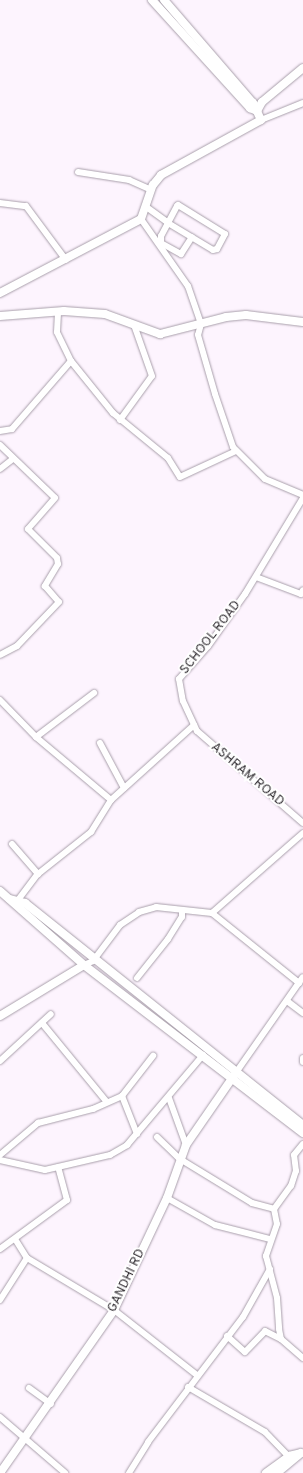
<!DOCTYPE html>
<style>
body{margin:0}
#map{position:relative;width:303px;height:1473px;overflow:hidden;background:#fdf4fe;font-family:Overpass,sans-serif}
div>[style]{position:absolute}
[style*='--x']{left:calc(var(--x)*1px);top:calc(var(--y)*1px);width:calc(var(--w)*1px);rotate:calc(var(--a)*1deg)}
.roads{filter:drop-shadow(0 0 1px #a99fab) drop-shadow(0 0 1px #a99fab)}
.minor>*{height:6px;margin:-3px;padding:0 3px;transform-origin:3px;border-radius:3px;background:#fff}
.tertiary>*{height:8px;margin:-4px;padding:0 4px;transform-origin:4px;border-radius:4px;background:#fff}
span{translate:-50% -50%;white-space:nowrap;text-align:center;line-height:1.15;-webkit-text-stroke:4px #fff;paint-order:stroke}
.street-label{font-size:13px;color:#343035}
</style>
<div id="map">
<div class="roads">
<div class="minor">
<i style="--x:261;--y:120;--w:45;--a:-22"></i>
<i style="--x:78;--y:172;--w:52;--a:8.9"></i>
<i style="--x:129;--y:180;--w:24;--a:24"></i>
<i style="--x:0;--y:203;--w:26;--a:7"></i>
<i style="--x:26;--y:206;--w:67;--a:53.5"></i>
<i style="--x:145;--y:206;--w:29;--a:36"></i>
<i style="--x:168;--y:223;--w:52;--a:31"></i>
<i style="--x:213;--y:250;--w:4;--a:-14"></i>
<i style="--x:217;--y:249;--w:17;--a:-62"></i>
<i style="--x:225;--y:234;--w:55;--a:-148.3"></i>
<i style="--x:178;--y:205;--w:1;--a:135"></i>
<i style="--x:177;--y:206;--w:19;--a:118"></i>
<i style="--x:168;--y:223;--w:15;--a:118"></i>
<i style="--x:161;--y:236;--w:7;--a:90"></i>
<i style="--x:161;--y:243;--w:23;--a:29"></i>
<i style="--x:181;--y:254;--w:20;--a:-57"></i>
<i style="--x:141;--y:219;--w:82;--a:55"></i>
<i style="--x:188;--y:286;--w:40;--a:71.1"></i>
<i style="--x:201;--y:324;--w:11;--a:105"></i>
<i style="--x:198;--y:335;--w:61;--a:73.9"></i>
<i style="--x:215;--y:394;--w:56;--a:71.2"></i>
<i style="--x:233;--y:447;--w:45;--a:45"></i>
<i style="--x:265;--y:479;--w:41;--a:22.8"></i>
<i style="--x:71;--y:361;--w:67;--a:51.1"></i>
<i style="--x:113;--y:413;--w:71;--a:39.3"></i>
<i style="--x:168;--y:458;--w:22;--a:58"></i>
<i style="--x:180;--y:477;--w:62;--a:-24.9"></i>
<i style="--x:120;--y:420;--w:54;--a:-54"></i>
<i style="--x:152;--y:376;--w:54;--a:-109.4"></i>
<i style="--x:0;--y:431;--w:12;--a:-9"></i>
<i style="--x:12;--y:429;--w:90;--a:-49.1"></i>
<i style="--x:71;--y:361;--w:32;--a:-116"></i>
<i style="--x:57;--y:332;--w:21;--a:-87"></i>
<i style="--x:0;--y:445;--w:76;--a:43.9"></i>
<i style="--x:55;--y:498;--w:41;--a:131.1"></i>
<i style="--x:28;--y:529;--w:41;--a:45"></i>
<i style="--x:57;--y:558;--w:6;--a:81"></i>
<i style="--x:58;--y:564;--w:26;--a:121"></i>
<i style="--x:45;--y:586;--w:21;--a:49"></i>
<i style="--x:59;--y:602;--w:61;--a:133.7"></i>
<i style="--x:17;--y:646;--w:19;--a:152"></i>
<i style="--x:0;--y:469;--w:16;--a:-38"></i>
<i style="--x:303;--y:498;--w:112;--a:121.1"></i>
<i style="--x:245;--y:594;--w:64;--a:125.4"></i>
<i style="--x:208;--y:646;--w:44;--a:131.3"></i>
<i style="--x:179;--y:679;--w:22;--a:80"></i>
<i style="--x:183;--y:701;--w:33;--a:65"></i>
<i style="--x:197;--y:731;--w:140;--a:41"></i>
<i style="--x:256;--y:577;--w:48;--a:20.7"></i>
<i style="--x:301;--y:594;--w:4;--a:-63"></i>
<i style="--x:0;--y:700;--w:52;--a:45.8"></i>
<i style="--x:36;--y:737;--w:98;--a:40"></i>
<i style="--x:36;--y:737;--w:73;--a:-37.2"></i>
<i style="--x:100;--y:743;--w:51;--a:61.9"></i>
<i style="--x:12;--y:844;--w:40;--a:49"></i>
<i style="--x:15;--y:904;--w:38;--a:-53"></i>
<i style="--x:38;--y:874;--w:68;--a:-38.4"></i>
<i style="--x:91;--y:832;--w:38;--a:-58"></i>
<i style="--x:111;--y:800;--w:112;--a:-42.1"></i>
<i style="--x:212;--y:913;--w:121;--a:-41.3"></i>
<i style="--x:84;--y:965;--w:10;--a:-24"></i>
<i style="--x:93;--y:961;--w:45;--a:-53.1"></i>
<i style="--x:120;--y:925;--w:23;--a:-34"></i>
<i style="--x:139;--y:912;--w:18;--a:-16"></i>
<i style="--x:156;--y:907;--w:56;--a:6.1"></i>
<i style="--x:212;--y:913;--w:112;--a:38.8"></i>
<i style="--x:137;--y:978;--w:50;--a:-51.5"></i>
<i style="--x:168;--y:939;--w:26;--a:-58"></i>
<i style="--x:182;--y:917;--w:7;--a:-90"></i>
<i style="--x:287;--y:1001;--w:20;--a:37"></i>
<i style="--x:42;--y:1023;--w:102;--a:50.6"></i>
<i style="--x:303;--y:1058;--w:4;--a:90"></i>
<i style="--x:0;--y:1061;--w:69;--a:-42.7"></i>
<i style="--x:235;--y:1074;--w:118;--a:-55"></i>
<i style="--x:169;--y:1098;--w:50;--a:70.1"></i>
<i style="--x:137;--y:1134;--w:41;--a:-111.5"></i>
<i style="--x:122;--y:1096;--w:51;--a:-52.2"></i>
<i style="--x:157;--y:1137;--w:32;--a:44"></i>
<i style="--x:180;--y:1159;--w:84;--a:31.4"></i>
<i style="--x:252;--y:1203;--w:23;--a:15"></i>
<i style="--x:0;--y:1155;--w:50;--a:-40.1"></i>
<i style="--x:38;--y:1123;--w:57;--a:-14.3"></i>
<i style="--x:93;--y:1109;--w:32;--a:-24"></i>
<i style="--x:0;--y:1160;--w:46;--a:12.5"></i>
<i style="--x:45;--y:1170;--w:67;--a:-13"></i>
<i style="--x:110;--y:1155;--w:20;--a:-30"></i>
<i style="--x:127;--y:1145;--w:118;--a:-49.8"></i>
<i style="--x:167;--y:1198;--w:55;--a:29.4"></i>
<i style="--x:215;--y:1225;--w:57;--a:14.3"></i>
<i style="--x:274;--y:1209;--w:15;--a:79"></i>
<i style="--x:277;--y:1224;--w:34;--a:109"></i>
<i style="--x:266;--y:1256;--w:43;--a:75.3"></i>
<i style="--x:277;--y:1298;--w:31;--a:86"></i>
<i style="--x:279;--y:1329;--w:10;--a:79"></i>
<i style="--x:281;--y:1339;--w:29;--a:41"></i>
<i style="--x:274;--y:1209;--w:29;--a:-54"></i>
<i style="--x:291;--y:1186;--w:16;--a:-72"></i>
<i style="--x:296;--y:1171;--w:16;--a:-97"></i>
<i style="--x:294;--y:1155;--w:14;--a:-51"></i>
<i style="--x:15;--y:1239;--w:22;--a:58"></i>
<i style="--x:27;--y:1258;--w:101;--a:30.9"></i>
<i style="--x:114;--y:1310;--w:105;--a:38.1"></i>
<i style="--x:0;--y:1249;--w:83;--a:-36.2"></i>
<i style="--x:67;--y:1200;--w:34;--a:-105"></i>
<i style="--x:0;--y:1300;--w:50;--a:-57.3"></i>
<i style="--x:227;--y:1336;--w:24;--a:42"></i>
<i style="--x:245;--y:1352;--w:29;--a:-46"></i>
<i style="--x:265;--y:1331;--w:18;--a:27"></i>
<i style="--x:188;--y:1387;--w:89;--a:30.3"></i>
<i style="--x:265;--y:1432;--w:37;--a:46"></i>
<i style="--x:29;--y:1388;--w:27;--a:36"></i>
<i style="--x:0;--y:1417;--w:86;--a:40.7"></i>
<i style="--x:129;--y:1473;--w:36;--a:-58"></i>
<i style="--x:148;--y:1442;--w:157;--a:-52.8"></i>
<i style="--x:243;--y:1317;--w:55;--a:-60.6"></i>
</div>
<div class="tertiary">
<i style="--x:152;--y:0;--w:146;--a:47.8"></i>
<i style="--x:250;--y:108;--w:8;--a:23"></i>
<i style="--x:257;--y:111;--w:10;--a:-61"></i>
<i style="--x:262;--y:102;--w:53;--a:-39.7"></i>
<i style="--x:0;--y:293;--w:159;--a:-27.7"></i>
<i style="--x:141;--y:219;--w:36;--a:-71"></i>
<i style="--x:153;--y:185;--w:13;--a:-51"></i>
<i style="--x:161;--y:175;--w:114;--a:-28.8"></i>
<i style="--x:261;--y:120;--w:19;--a:-115"></i>
<i style="--x:253;--y:103;--w:136;--a:-130.8"></i>
<i style="--x:0;--y:316;--w:64;--a:-4.5"></i>
<i style="--x:64;--y:311;--w:41;--a:4.2"></i>
<i style="--x:105;--y:314;--w:59;--a:20"></i>
<i style="--x:160;--y:334;--w:68;--a:-14.4"></i>
<i style="--x:226;--y:317;--w:20;--a:-6"></i>
<i style="--x:246;--y:315;--w:57;--a:7"></i>
<i style="--x:0;--y:891;--w:112;--a:41.4"></i>
<i style="--x:84;--y:965;--w:276;--a:37.5"></i>
<i style="--x:10;--y:899;--w:16;--a:15"></i>
<i style="--x:25;--y:903;--w:356;--a:38.6"></i>
<i style="--x:0;--y:1016;--w:98;--a:-31.3"></i>
<i style="--x:0;--y:1473;--w:199;--a:-55"></i>
<i style="--x:114;--y:1310;--w:124;--a:-64.7"></i>
<i style="--x:167;--y:1198;--w:56;--a:-70.3"></i>
<i style="--x:186;--y:1145;--w:86;--a:-55.4"></i>
<i style="--x:266;--y:1473;--w:29;--a:-36"></i>
<i style="--x:289;--y:1456;--w:12;--a:-14"></i>
<i style="--x:277;--y:1473;--w:31;--a:-40"></i>
</div>
</div>
<div class="street-label">
<span style="left:211px;top:638px;rotate:-52deg">SCHOOL ROAD</span>
<span style="left:247px;top:775px;rotate:40deg">ASHRAM ROAD</span>
<span style="left:127px;top:1281px;rotate:-64deg">GANDHI RD</span>
</div>
</div>
